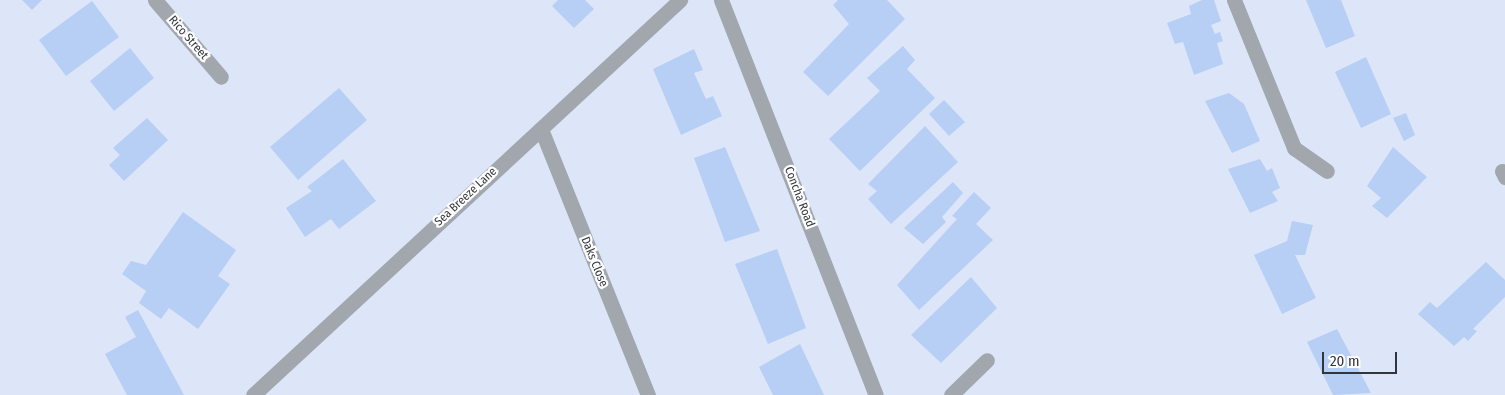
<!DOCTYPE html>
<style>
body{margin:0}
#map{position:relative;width:1505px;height:395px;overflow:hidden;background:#dce6f8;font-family:"Fira Sans Condensed",sans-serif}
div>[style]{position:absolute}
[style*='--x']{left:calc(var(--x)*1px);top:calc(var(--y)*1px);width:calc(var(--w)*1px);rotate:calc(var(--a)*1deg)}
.building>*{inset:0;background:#b7cef5}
.street>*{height:15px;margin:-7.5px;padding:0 7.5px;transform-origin:7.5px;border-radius:7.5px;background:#a2a7ae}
span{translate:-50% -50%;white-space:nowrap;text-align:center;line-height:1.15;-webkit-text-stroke:4.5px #fff;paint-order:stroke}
.street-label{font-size:12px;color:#31353c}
.scale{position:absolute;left:1322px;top:352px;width:75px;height:22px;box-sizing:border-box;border:2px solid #31353c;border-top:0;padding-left:6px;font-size:15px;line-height:18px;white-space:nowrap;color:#31353c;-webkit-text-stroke:4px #fff;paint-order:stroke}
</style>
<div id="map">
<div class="building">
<i style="clip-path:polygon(22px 0,42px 0,32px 10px)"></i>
<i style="clip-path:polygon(558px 0,585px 0,594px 9px,574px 28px,552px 6px)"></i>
<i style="clip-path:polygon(838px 0,887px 0,905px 19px,828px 96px,803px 72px,849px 24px,833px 5px)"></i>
<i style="clip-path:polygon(1202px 0,1214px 0,1221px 21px,1211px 25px,1215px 34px,1220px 32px,1223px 41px,1217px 43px,1223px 64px,1194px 75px,1183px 42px,1175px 44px,1167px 23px,1191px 14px,1189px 6px)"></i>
<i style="clip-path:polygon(1306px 0,1341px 0,1355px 36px,1326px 48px)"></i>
<i style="clip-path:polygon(92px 1px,119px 37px,66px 76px,39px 40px)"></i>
<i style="clip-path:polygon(903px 46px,915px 60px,907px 69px,935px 98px,860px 171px,829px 139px,880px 91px,867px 78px)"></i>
<i style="clip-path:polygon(130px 48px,154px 78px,114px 111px,90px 81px)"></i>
<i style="clip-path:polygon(694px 49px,703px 70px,694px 73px,706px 99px,713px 96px,722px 116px,681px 135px,653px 69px)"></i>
<i style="clip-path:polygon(1366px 57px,1391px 114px,1361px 128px,1335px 72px)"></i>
<i style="clip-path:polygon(339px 88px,367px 120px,298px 180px,270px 147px)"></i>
<i style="clip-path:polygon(1229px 93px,1244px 104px,1260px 141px,1232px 153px,1205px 101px)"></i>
<i style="clip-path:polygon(944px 100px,965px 122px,949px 136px,929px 114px)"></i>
<i style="clip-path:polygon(1406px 113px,1415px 135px,1404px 141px,1393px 118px)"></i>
<i style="clip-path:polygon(147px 118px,168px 140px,124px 181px,109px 165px,120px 155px,113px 148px)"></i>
<i style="clip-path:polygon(925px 126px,958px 162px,891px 224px,868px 199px,877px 191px,868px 184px)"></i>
<i style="clip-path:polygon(725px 147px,760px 231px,725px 242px,694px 158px)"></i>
<i style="clip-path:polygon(1393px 147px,1427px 177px,1387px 218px,1372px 206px,1381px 198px,1367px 186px)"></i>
<i style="clip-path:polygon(343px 159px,376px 201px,339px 229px,331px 219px,305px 237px,286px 208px,312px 191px,307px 187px)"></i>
<i style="clip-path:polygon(1260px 159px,1267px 171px,1272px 168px,1280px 188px,1272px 192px,1278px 201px,1250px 213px,1228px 169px)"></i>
<i style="clip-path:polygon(953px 182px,963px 193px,942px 217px,946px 222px,923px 244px,904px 228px)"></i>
<i style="clip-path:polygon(974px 192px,991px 208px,976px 224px,993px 240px,919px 310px,897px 285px,957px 219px,952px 216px)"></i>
<i style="clip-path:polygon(183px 212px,236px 250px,218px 276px,230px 284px,198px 329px,169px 308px,161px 319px,139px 303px,146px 291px,122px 274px,131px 261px,146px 265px)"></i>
<i style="clip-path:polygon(1292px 221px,1313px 225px,1305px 255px,1295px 255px,1316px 298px,1282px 314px,1254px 255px,1287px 241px)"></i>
<i style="clip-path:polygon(777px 249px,806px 328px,768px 344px,735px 264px)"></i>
<i style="clip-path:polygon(1486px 262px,1505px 280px,1505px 297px,1473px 329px,1477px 331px,1468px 341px,1464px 337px,1454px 346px,1418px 314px,1430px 302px,1437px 308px)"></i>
<i style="clip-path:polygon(971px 277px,997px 308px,941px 363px,911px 335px)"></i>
<i style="clip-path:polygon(138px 310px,184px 395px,127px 395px,105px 354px,136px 337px,125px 317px)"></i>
<i style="clip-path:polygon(1337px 329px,1371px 393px,1333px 395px,1307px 342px)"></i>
<i style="clip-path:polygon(800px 344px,824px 395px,773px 395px,759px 367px)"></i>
</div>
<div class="street">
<i style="--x:155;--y:0;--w:101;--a:49.4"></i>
<i style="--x:721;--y:0;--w:424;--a:68.6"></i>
<i style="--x:1234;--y:0;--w:160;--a:67.9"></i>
<i style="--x:1294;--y:148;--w:40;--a:34.9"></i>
<i style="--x:541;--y:129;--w:287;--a:68.1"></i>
<i style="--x:1502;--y:171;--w:7;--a:63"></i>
<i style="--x:253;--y:395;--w:582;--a:-42.77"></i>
<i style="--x:951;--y:395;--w:50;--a:-44.2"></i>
</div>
<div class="street-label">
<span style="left:188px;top:38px;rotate:49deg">Rico Street</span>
<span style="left:466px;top:197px;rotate:-43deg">Sea Breeze Lane</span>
<span style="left:799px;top:197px;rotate:69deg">Concha Road</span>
<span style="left:594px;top:262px;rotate:68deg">Daks Close</span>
</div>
<div class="scale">20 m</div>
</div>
